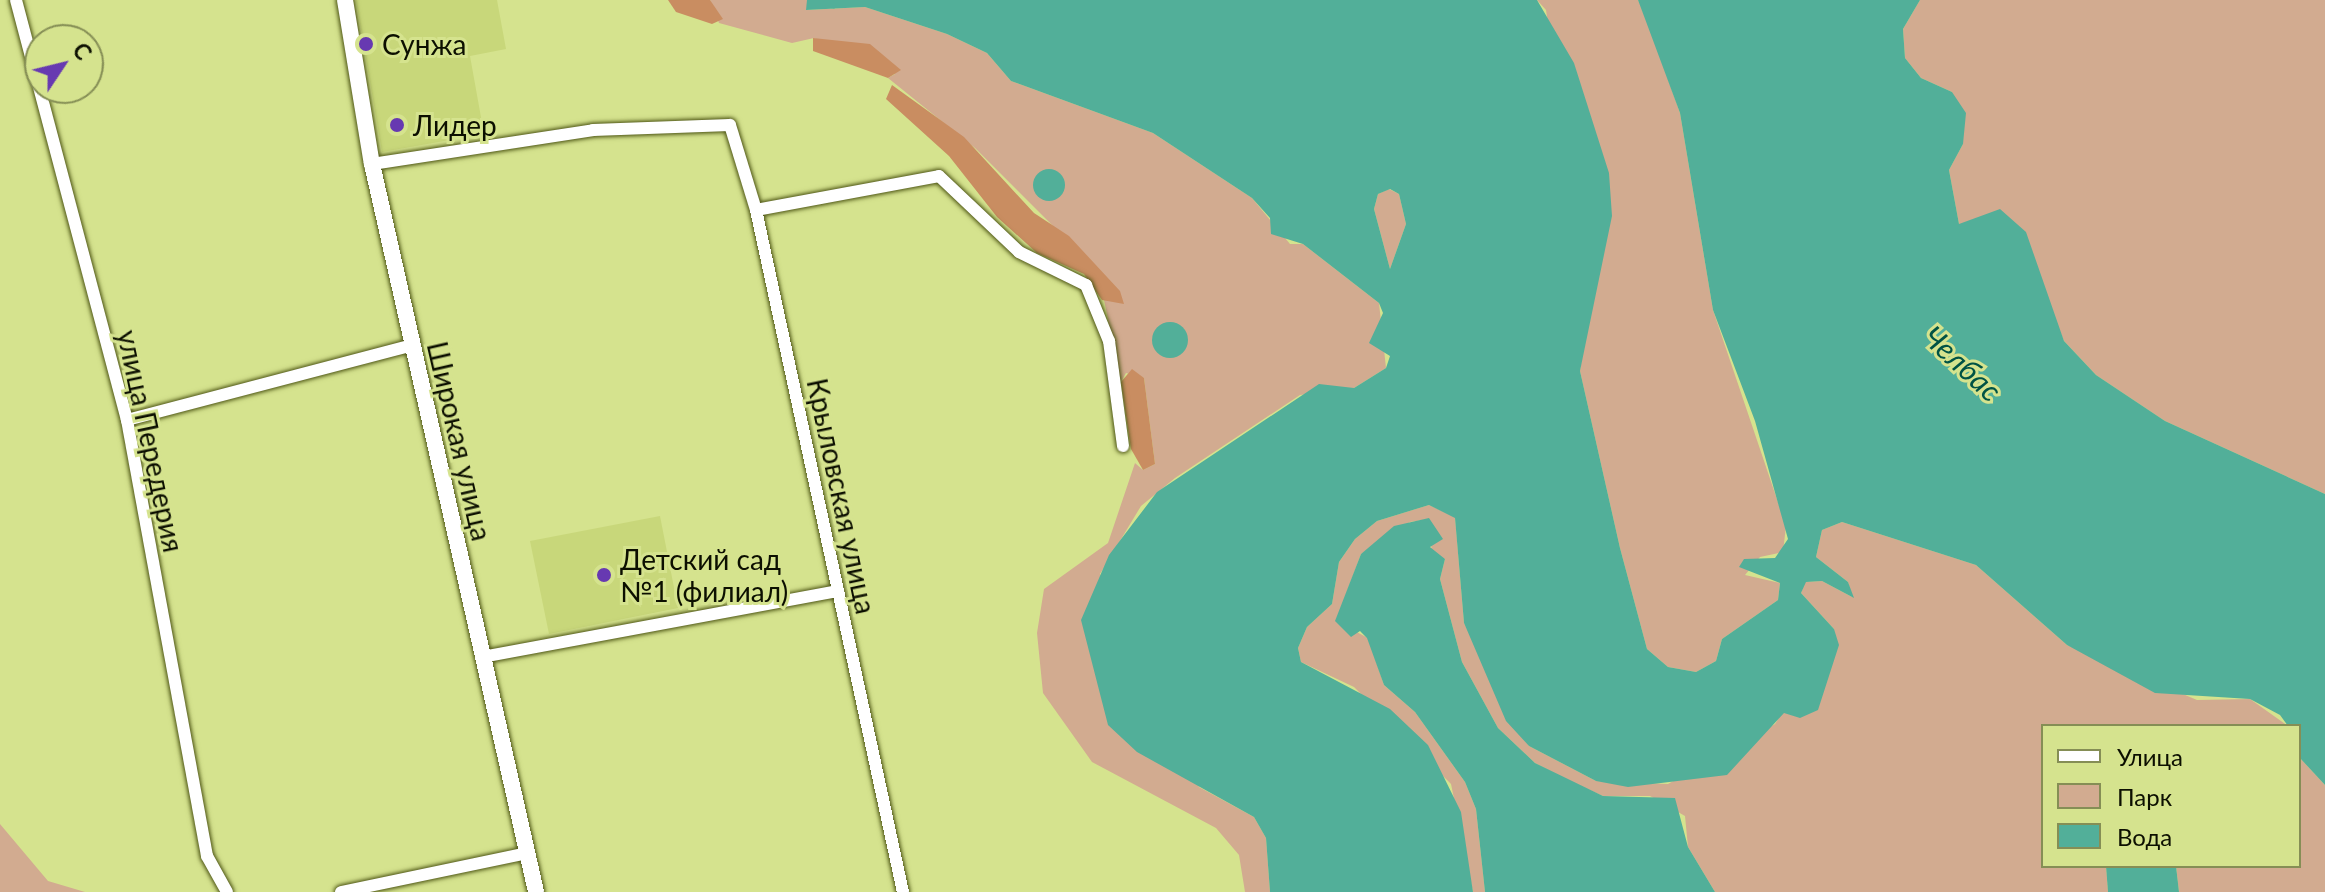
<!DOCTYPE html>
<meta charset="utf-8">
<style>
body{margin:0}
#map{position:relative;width:2325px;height:892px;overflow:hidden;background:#d5e38e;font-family:Lato,sans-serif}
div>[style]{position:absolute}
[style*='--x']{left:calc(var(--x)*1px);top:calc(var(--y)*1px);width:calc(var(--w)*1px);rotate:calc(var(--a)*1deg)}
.built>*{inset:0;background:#c8d77a}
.green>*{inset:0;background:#d2ab90}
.forest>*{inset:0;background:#c98d61}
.water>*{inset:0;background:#52af99}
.round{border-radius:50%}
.roads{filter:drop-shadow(0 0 2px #4f5716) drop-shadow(0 0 2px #4f5716)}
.minor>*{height:12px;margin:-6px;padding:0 6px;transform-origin:6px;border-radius:6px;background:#fff}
.tertiary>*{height:16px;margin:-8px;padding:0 8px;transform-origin:8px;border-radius:8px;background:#fff}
.dots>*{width:22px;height:22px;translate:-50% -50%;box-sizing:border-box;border:4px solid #d5e38e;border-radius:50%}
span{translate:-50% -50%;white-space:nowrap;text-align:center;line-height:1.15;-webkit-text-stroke:6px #d5e38e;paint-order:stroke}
.poi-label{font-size:28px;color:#0c0f00}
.left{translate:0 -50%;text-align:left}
.street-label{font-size:28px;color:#0c0f00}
.water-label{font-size:30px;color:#005345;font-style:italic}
.legend{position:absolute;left:2041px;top:724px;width:260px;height:144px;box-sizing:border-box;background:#d5e38e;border:2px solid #858e55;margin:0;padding:10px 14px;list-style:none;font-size:24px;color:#0c0f00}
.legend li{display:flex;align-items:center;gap:16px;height:40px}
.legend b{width:40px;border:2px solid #858e55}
.north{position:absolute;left:24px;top:24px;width:80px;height:80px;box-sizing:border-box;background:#d5e38e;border:2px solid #858e55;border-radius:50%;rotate:55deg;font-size:22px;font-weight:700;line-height:32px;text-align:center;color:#0c0f00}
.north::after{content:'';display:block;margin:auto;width:28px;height:36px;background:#6739b1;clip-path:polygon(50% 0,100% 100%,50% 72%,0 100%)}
</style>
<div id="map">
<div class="built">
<i style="clip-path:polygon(356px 0,497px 0,506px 49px,470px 56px,484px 134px,382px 152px)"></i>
<i style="clip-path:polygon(660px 516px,678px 608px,549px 634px,530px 541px)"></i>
</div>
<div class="green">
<i style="clip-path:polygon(710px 0,807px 0,807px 10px,865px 7px,947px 34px,987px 53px,1011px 81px,1153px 133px,1252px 198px,1290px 244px,1303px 244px,1379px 303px,1386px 368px,1354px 388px,1300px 395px,1175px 478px,1141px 506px,1100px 574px,1199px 787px,1254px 817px,1266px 838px,1270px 892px,1245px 892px,1239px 855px,1216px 828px,1092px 762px,1043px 693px,1037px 633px,1044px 589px,1108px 543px,1135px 463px,1143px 470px,1155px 464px,1144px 378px,1126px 373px,1121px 382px,1098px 271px,975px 148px,888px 78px,895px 74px,814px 38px,792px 43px,719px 23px)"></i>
<i style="clip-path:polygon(1537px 0,1638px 0,1643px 9px,1680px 113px,1713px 310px,1786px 526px,1783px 552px,1760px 557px,1745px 575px,1780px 583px,1778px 600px,1722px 639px,1716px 661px,1696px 672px,1668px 667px,1647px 649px,1620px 548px,1580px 371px,1589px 306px,1546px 10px)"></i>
<i style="clip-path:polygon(1920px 0,2325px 0,2325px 494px,2165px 421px,2096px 375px,2064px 341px,2043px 291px,1976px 223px,1959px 224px,1949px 170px,1963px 144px,1952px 92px,1921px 78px,1905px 58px,1903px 29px)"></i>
<i style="clip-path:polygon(1389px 189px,1399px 194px,1406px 224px,1390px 269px,1374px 209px,1378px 194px)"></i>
<i style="clip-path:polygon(1429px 505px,1455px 517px,1464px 623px,1529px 746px,1596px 781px,1668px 784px,1775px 724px,1834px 629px,1801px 593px,1805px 582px,1822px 581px,1852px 597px,1848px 582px,1816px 557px,1822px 530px,1842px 522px,1976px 565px,2067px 645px,2197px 700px,2250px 699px,2288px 726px,2043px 726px,2043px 866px,2106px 866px,2108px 892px,1715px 892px,1688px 847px,1685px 816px,1650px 796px,1603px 796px,1570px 781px,1535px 763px,1498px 728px,1462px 662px,1440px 579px,1445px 559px,1432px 555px,1429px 519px,1410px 522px,1361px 554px,1336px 621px,1368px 638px,1384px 685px,1415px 712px,1465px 782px,1476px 809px,1485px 892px,1473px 892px,1451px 784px,1354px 687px,1301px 662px,1298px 648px,1307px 627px,1332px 604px,1339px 562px,1355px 539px,1377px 521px)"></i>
<i style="clip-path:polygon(2299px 757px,2325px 785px,2325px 892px,2179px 892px,2176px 866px,2299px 866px)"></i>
<i style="clip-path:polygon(0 824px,48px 881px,85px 892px,0 892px)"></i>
</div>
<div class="forest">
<i style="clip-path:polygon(668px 0,710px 0,723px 19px,712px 24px,676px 12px)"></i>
<i style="clip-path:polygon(813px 38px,870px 44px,901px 70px,888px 78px,813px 51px)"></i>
<i style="clip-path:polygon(892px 85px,964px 137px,1034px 213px,1069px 236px,1120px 291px,1124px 304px,1102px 300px,1084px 274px,1037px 253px,997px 217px,949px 156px,886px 99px)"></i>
<i style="clip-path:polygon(1132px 369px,1144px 378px,1155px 464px,1143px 470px,1131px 449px,1121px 382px)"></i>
</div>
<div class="water">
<i style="clip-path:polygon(evenodd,807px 0,1537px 0,1574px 63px,1609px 173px,1612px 216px,1580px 371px,1620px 548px,1647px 649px,1668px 667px,1696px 672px,1716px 661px,1722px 639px,1778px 600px,1780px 583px,1739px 567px,1744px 559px,1775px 558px,1788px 539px,1755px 421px,1713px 310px,1680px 113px,1638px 0,1920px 0,1903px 29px,1905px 58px,1921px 78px,1952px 92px,1966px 113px,1963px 144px,1949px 170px,1959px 224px,2000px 209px,2026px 232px,2064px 341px,2096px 375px,2165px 421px,2325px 494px,2325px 785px,2299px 757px,2299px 726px,2288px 726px,2280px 715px,2250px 699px,2155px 693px,2067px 645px,1976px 565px,1842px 522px,1822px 530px,1816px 557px,1848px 582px,1854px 598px,1822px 581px,1806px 582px,1801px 593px,1834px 629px,1839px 645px,1818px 710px,1800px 718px,1784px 713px,1727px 775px,1628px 787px,1596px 781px,1529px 746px,1506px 721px,1464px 623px,1455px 518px,1429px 505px,1377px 521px,1355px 539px,1339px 562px,1332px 604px,1307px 627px,1298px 648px,1301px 662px,1390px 709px,1428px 745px,1461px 812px,1473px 892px,1270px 892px,1266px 838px,1254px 817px,1137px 752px,1108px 725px,1081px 620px,1109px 555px,1157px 492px,1319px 384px,1354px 388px,1386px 368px,1390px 356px,1369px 343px,1383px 313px,1379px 303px,1303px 244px,1271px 234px,1270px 218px,1252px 198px,1153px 133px,1011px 81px,987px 53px,947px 34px,865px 7px,806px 10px,807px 0,1390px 189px,1399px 194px,1406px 224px,1390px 269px,1374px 209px,1378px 194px,1390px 189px)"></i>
<i class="round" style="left:1033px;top:169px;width:32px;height:32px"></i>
<i class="round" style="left:1152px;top:322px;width:36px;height:36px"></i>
<i style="clip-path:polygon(1429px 518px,1443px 539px,1430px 547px,1445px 559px,1440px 579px,1462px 662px,1498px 728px,1535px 763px,1603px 796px,1675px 798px,1688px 847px,1715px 892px,1485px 892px,1476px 809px,1465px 782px,1415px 712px,1384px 685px,1367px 638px,1360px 631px,1351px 637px,1335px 621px,1361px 554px,1394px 526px)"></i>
<i style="clip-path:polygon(2106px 866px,2176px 866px,2179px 892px,2108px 892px)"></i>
</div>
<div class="roads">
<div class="minor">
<i style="--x:16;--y:0;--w:434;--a:75.2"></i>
<i style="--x:127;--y:420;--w:443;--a:79.6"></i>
<i style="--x:207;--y:856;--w:41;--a:60.9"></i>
<i style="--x:372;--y:164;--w:224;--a:-8.7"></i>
<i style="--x:593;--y:130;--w:137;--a:-2.1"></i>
<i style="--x:730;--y:125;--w:89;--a:73"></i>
<i style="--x:756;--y:210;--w:698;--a:77.84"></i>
<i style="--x:756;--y:210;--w:186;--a:-10.5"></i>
<i style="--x:939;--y:176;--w:110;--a:43.5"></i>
<i style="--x:1019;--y:252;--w:75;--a:26.2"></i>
<i style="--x:1086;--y:285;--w:61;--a:67.7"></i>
<i style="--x:1109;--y:341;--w:106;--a:82.4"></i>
<i style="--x:127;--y:420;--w:295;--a:-14.7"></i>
<i style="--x:482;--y:657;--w:362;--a:-10.5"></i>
<i style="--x:341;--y:892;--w:190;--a:-11.8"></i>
</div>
<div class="tertiary">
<i style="--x:345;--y:0;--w:166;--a:80.7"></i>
<i style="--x:372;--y:164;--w:746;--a:77.3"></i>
</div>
</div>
<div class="dots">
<i style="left:366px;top:44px;background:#6739b1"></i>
<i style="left:397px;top:125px;background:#6739b1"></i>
<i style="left:604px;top:575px;background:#6739b1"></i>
</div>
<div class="poi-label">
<span class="left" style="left:382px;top:44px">Сунжа</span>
<span class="left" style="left:413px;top:125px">Лидер</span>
<span class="left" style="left:620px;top:575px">Детский сад<br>№1 (филиал)</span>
</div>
<div class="street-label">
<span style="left:151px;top:441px;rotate:78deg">улица Передерия</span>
<span style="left:460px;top:441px;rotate:77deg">Широкая улица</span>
<span style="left:842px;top:496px;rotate:78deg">Крыловская улица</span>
</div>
<div class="water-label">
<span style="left:1963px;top:363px;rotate:43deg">Челбас</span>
</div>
<ul class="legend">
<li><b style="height:10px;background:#fff"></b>Улица</li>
<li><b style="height:22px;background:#d2ab90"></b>Парк</li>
<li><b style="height:22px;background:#52af99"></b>Вода</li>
</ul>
<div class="north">С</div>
</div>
